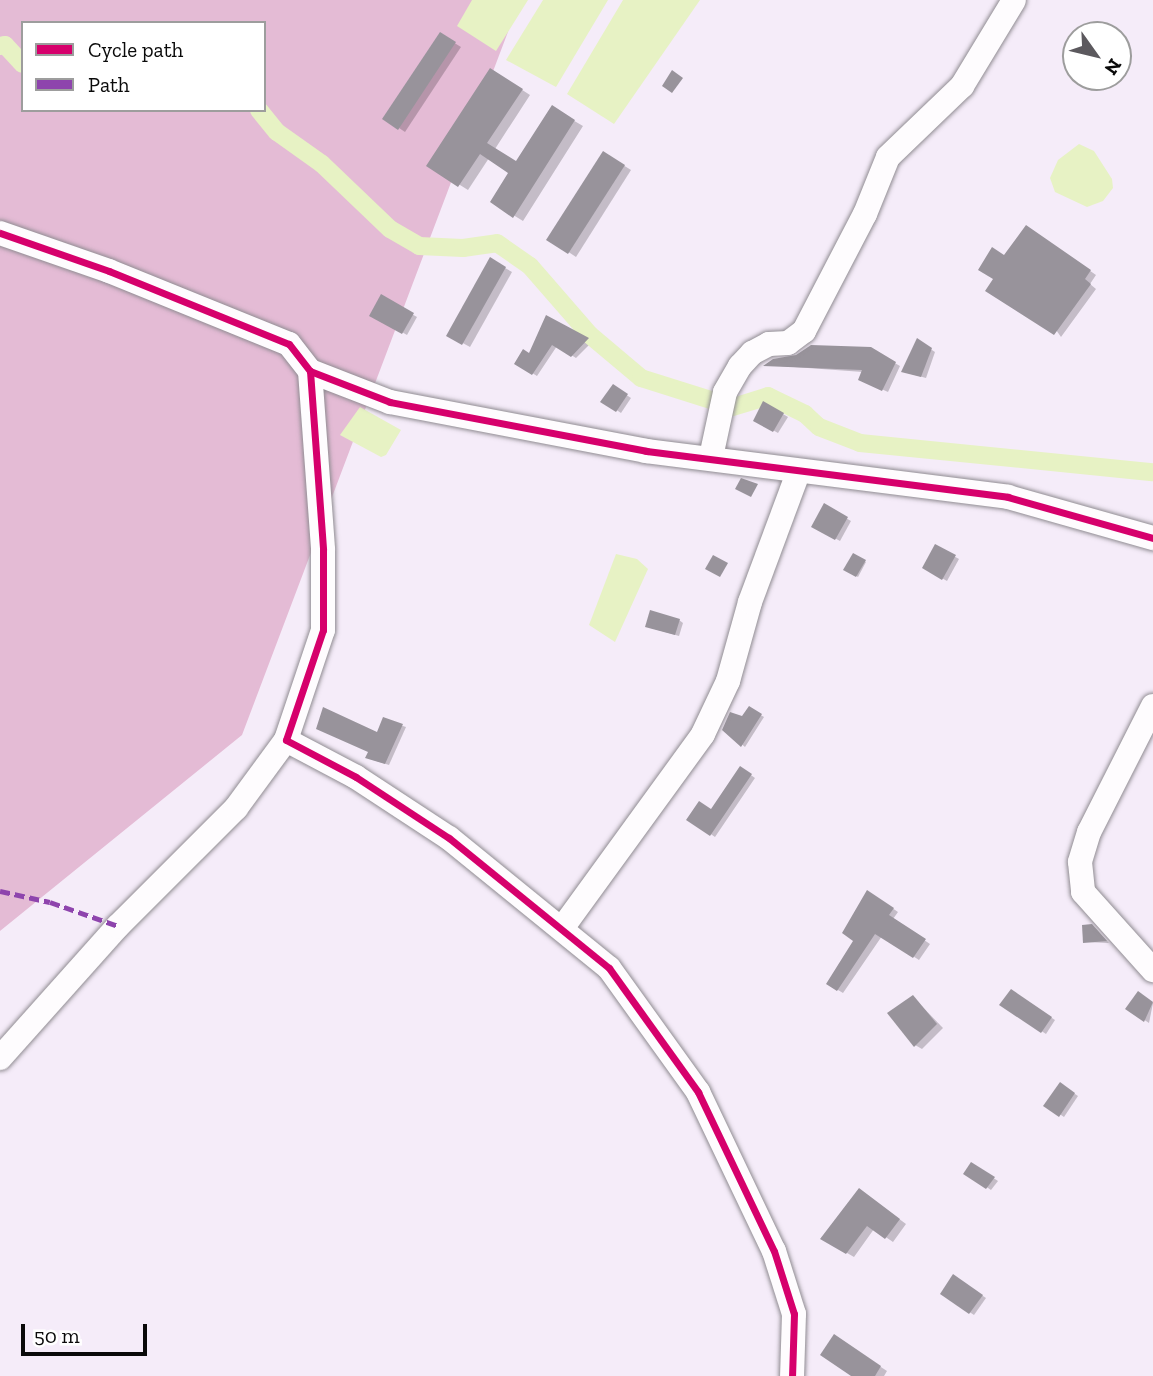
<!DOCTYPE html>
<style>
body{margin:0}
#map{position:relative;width:1153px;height:1376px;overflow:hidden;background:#f5ecf9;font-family:"Zilla Slab",serif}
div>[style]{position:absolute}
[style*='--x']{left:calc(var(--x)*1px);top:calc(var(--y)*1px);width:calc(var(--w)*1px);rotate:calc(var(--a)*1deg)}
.forest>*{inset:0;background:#e4bbd5}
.water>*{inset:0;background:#e7f2c4}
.shadow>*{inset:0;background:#0003}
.canal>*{height:18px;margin:-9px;padding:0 9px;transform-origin:9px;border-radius:9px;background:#e7f2c4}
.building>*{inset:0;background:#98939b}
.roads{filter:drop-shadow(0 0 2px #908c92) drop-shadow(0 0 2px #908c92)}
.minor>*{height:24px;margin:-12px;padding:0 12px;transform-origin:12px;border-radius:12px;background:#fefcfe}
.quiet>*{height:5px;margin-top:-2.5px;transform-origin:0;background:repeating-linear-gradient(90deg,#8e44ad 0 10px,transparent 0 15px)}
.cycleway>*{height:7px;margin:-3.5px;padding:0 3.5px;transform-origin:3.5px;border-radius:3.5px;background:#d6006c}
span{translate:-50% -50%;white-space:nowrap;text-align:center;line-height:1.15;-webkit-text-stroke:7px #fff;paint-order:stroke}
.legend{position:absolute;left:21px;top:21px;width:245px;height:91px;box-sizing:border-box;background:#fff;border:2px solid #9d9d9d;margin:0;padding:9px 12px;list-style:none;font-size:21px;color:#0a0a0a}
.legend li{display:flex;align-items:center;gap:14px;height:35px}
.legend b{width:35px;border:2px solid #9d9d9d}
.north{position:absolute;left:1062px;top:21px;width:70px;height:70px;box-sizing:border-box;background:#fff;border:2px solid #9d9d9d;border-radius:50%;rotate:124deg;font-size:19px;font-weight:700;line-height:28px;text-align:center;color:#0a0a0a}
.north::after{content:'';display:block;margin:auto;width:24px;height:32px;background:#5c595e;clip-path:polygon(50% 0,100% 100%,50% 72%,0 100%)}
.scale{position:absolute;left:21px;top:1324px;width:126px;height:32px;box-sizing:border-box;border:4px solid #0a0a0a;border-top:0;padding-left:9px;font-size:21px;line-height:24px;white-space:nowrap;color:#0a0a0a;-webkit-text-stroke:5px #fff;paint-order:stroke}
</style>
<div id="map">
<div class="forest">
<i style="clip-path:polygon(evenodd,0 0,520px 0,242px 735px,0 931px,0 0,23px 23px,264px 23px,264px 110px,23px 110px,23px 23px)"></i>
</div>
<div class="water">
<i style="clip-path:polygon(472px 0,528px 0,496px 51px,457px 26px)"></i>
<i style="clip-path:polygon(543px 0,608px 0,556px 87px,506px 60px)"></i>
<i style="clip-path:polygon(623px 0,700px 0,614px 124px,567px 94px)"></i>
<i style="clip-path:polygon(1079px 144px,1094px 151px,1112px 179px,1113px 188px,1103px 201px,1087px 207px,1055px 192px,1050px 178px,1058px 160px)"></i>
<i style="clip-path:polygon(360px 407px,401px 430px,386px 455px,381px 457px,340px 435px)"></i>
<i style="clip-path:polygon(616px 554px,637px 559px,648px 569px,615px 642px,589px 625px)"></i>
</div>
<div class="shadow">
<i style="clip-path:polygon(440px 34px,461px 47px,405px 132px,399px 128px)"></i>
<i style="clip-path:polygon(499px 75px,530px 95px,495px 149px,517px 163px,552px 108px,583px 126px,523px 221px,492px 202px,511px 173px,489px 158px,468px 190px,428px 165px)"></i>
<i style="clip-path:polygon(604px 153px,631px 170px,576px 257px,549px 239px)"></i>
<i style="clip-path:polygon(1033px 231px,1096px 275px,1090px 284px,1096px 289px,1061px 337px,1005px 257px)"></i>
<i style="clip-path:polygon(491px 260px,512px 272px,470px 347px,448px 335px)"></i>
<i style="clip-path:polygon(382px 297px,417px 317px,407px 335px,372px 315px)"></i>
<i style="clip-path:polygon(547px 317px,592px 342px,576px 358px,557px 346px,537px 376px,516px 363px,530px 355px)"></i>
<i style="clip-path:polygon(918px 341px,935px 352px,926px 378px,904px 372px)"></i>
<i style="clip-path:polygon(870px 349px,900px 366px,888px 392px,866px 382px,863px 372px,766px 365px)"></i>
<i style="clip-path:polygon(613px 386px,631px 398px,621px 413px,603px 401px)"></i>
<i style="clip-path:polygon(764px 403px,788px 417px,778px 433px,755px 420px)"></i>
<i style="clip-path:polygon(825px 506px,851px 521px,840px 541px,813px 526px)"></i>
<i style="clip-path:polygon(936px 546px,959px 559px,947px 581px,924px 568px)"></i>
<i style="clip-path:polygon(853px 555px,866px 562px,858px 577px,846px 570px)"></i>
<i style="clip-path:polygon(679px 620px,683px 623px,679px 636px,651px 628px)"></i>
<i style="clip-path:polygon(749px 708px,764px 717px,745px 747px,724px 729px,743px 718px)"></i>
<i style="clip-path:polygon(384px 720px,406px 727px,389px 765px,370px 759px)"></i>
<i style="clip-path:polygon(741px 768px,755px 778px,715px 837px,689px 819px,712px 811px)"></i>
<i style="clip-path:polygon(873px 895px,898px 912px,893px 919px,930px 944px,919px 960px,882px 936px,843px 993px,828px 984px,856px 941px)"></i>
<i style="clip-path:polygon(1091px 926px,1096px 929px,1109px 943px,1085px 942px)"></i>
<i style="clip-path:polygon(1011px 991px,1055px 1020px,1046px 1034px,1002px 1005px)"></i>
<i style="clip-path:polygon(1138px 993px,1153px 1003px,1149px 1023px,1128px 1009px)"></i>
<i style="clip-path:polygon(913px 997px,943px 1028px,922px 1049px,915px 1045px)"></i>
<i style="clip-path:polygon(1060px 1084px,1078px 1096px,1064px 1117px,1046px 1105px)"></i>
<i style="clip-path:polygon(972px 1164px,998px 1181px,991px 1190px,966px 1173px)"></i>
<i style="clip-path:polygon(867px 1195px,906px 1224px,893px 1242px,874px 1229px,854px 1257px,823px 1239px)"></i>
<i style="clip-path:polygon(954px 1277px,986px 1298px,974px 1315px,942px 1294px)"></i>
<i style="clip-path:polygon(841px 1341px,887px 1371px,884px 1376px,854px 1376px)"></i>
</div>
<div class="canal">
<i style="--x:0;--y:46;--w:5;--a:-11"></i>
<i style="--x:5;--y:45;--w:26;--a:47"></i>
<i style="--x:259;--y:110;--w:28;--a:51"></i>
<i style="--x:277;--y:132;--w:55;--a:35.4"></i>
<i style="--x:322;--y:164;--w:94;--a:43.7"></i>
<i style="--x:390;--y:229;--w:34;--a:30"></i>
<i style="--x:419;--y:246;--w:44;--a:2.6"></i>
<i style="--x:463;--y:248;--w:34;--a:-8"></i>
<i style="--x:497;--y:243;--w:40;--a:34.9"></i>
<i style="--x:530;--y:266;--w:91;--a:49"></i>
<i style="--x:590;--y:335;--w:67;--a:40.1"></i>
<i style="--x:641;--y:378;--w:96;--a:17.5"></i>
<i style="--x:733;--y:407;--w:37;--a:-17"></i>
<i style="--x:768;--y:396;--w:41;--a:25.9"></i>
<i style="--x:805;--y:414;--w:19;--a:43"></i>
<i style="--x:819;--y:427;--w:44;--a:21.3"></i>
<i style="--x:860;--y:443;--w:294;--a:5.7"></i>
</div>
<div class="building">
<i style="clip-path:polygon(440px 32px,456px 42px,398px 130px,382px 119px)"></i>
<i style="clip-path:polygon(490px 68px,523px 89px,487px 143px,516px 161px,552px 105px,575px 120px,513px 218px,490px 202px,508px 173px,480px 154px,458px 187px,426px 166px)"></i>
<i style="clip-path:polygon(672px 70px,683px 78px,672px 93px,662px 86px)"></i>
<i style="clip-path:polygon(603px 151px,625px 165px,568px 254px,546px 240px)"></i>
<i style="clip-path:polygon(1026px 225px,1091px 270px,1085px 279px,1091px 284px,1054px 335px,985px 291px,993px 279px,978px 270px,992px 247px,1004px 255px)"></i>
<i style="clip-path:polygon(490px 257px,506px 267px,462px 345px,446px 336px)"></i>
<i style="clip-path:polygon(381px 294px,414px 313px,402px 334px,369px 316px)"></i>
<i style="clip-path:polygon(546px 315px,589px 338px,571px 357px,552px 345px,532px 375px,514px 364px,523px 349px,529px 353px)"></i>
<i style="clip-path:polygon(917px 338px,932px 348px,921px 377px,901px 372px)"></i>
<i style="clip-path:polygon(811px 345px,871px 347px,896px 362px,882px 391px,858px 380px,862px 370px,763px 366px,773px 359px,796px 355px)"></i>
<i style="clip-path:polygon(613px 384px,628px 394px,616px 412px,600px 402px)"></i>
<i style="clip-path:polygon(763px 401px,784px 413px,773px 432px,753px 421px)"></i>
<i style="clip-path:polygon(741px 478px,758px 484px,751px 497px,735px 489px)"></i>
<i style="clip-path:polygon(824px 503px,848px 517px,835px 540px,811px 527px)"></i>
<i style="clip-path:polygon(935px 544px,956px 555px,942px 580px,922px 568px)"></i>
<i style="clip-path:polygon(853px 553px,866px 560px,856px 577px,843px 570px)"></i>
<i style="clip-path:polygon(713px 555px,728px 563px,720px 577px,705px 569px)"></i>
<i style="clip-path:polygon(650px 610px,680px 619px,675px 635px,645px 627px)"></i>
<i style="clip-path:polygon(749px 706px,762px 714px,741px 747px,722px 730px,730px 712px,742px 716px)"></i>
<i style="clip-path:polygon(323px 707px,377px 732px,383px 717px,403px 724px,385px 764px,365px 758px,368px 752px,316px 729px)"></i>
<i style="clip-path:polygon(740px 766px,752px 774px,710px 836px,686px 820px,699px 801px,711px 809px)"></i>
<i style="clip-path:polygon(867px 890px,894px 908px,889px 915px,926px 939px,913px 958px,875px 934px,837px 991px,826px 984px,853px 941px,842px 933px)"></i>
<i style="clip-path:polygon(1092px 924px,1107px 941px,1083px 943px,1082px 925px)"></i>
<i style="clip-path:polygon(1011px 989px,1052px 1017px,1041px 1033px,999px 1005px)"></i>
<i style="clip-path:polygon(1138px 991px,1153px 1002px,1144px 1022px,1125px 1009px)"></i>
<i style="clip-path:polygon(913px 995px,937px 1024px,914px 1047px,887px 1013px)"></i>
<i style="clip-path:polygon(1060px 1082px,1075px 1093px,1059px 1117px,1043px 1106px)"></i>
<i style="clip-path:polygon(971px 1162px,995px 1177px,986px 1189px,963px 1174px)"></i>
<i style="clip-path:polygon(859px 1188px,900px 1219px,885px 1239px,867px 1226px,846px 1254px,820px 1239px)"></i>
<i style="clip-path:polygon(953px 1274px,983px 1295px,969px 1314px,940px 1294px)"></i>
<i style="clip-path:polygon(834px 1334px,881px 1366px,875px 1376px,851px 1376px,820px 1355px)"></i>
</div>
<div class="roads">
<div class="minor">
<i style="--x:0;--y:233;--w:115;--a:19.2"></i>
<i style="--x:109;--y:271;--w:194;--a:22.1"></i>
<i style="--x:289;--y:344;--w:34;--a:52"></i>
<i style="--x:310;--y:371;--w:86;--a:21.2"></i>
<i style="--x:390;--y:402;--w:261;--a:10.8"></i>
<i style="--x:646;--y:451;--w:365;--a:7.2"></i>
<i style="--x:1008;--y:497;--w:151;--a:15.8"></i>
<i style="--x:310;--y:371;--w:179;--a:85.8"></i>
<i style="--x:323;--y:550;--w:80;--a:90"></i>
<i style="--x:323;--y:630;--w:116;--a:108.6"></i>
<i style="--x:286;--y:740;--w:79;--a:27.9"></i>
<i style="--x:356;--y:777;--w:111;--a:33.3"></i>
<i style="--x:449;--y:838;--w:206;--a:39.1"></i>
<i style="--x:609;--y:968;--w:153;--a:54.3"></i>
<i style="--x:698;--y:1092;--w:176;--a:64.5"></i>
<i style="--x:774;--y:1251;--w:66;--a:72.4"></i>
<i style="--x:794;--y:1314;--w:62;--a:91.8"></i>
<i style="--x:711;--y:457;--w:66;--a:-77.8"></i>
<i style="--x:725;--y:392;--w:30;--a:-60"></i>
<i style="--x:740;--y:366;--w:18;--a:-47"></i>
<i style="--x:752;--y:353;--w:19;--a:-28"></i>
<i style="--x:769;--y:344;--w:19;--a:-3"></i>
<i style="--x:788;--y:343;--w:20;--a:-37"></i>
<i style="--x:804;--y:331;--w:132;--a:-62.5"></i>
<i style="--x:865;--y:214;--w:61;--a:-68"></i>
<i style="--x:888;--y:157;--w:103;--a:-43.8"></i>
<i style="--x:962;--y:86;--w:100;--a:-58.8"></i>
<i style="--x:1153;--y:706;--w:141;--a:116.9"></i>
<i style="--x:1089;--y:832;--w:31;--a:107"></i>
<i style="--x:1080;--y:862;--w:30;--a:84"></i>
<i style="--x:1083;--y:892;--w:105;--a:48.1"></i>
<i style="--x:563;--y:927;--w:238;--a:-54"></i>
<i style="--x:703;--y:734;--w:59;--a:-64.7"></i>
<i style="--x:728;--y:681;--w:82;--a:-74.4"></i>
<i style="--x:750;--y:602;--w:138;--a:-69.6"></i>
<i style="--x:0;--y:1058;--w:177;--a:-48.2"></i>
<i style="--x:118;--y:926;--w:167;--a:-45"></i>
<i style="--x:236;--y:808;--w:84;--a:-53.7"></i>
</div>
</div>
<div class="quiet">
<i style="--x:0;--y:891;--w:51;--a:12.4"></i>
<i style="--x:50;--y:902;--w:72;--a:19.4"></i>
</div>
<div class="cycleway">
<i style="--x:0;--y:233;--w:115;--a:19.2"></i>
<i style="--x:109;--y:271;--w:194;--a:22.1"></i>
<i style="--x:289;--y:344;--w:34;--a:52"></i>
<i style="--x:310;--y:371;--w:86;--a:21.2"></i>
<i style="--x:390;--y:402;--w:261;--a:10.8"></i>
<i style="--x:646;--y:451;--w:365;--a:7.2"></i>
<i style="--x:1008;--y:497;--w:151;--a:15.8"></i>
<i style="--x:310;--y:371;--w:179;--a:85.8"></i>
<i style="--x:323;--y:550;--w:80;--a:90"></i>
<i style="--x:323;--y:630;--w:116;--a:108.6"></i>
<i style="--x:286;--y:740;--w:79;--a:27.9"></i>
<i style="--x:356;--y:777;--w:111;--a:33.3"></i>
<i style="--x:449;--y:838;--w:206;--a:39.1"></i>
<i style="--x:609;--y:968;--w:153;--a:54.3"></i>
<i style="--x:698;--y:1092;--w:176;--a:64.5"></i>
<i style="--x:774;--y:1251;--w:66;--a:72.4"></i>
<i style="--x:794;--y:1314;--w:62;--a:91.8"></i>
</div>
<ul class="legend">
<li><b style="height:9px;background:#d6006c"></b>Cycle path</li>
<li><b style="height:9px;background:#8e44ad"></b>Path</li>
</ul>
<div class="north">N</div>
<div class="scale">50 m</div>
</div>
